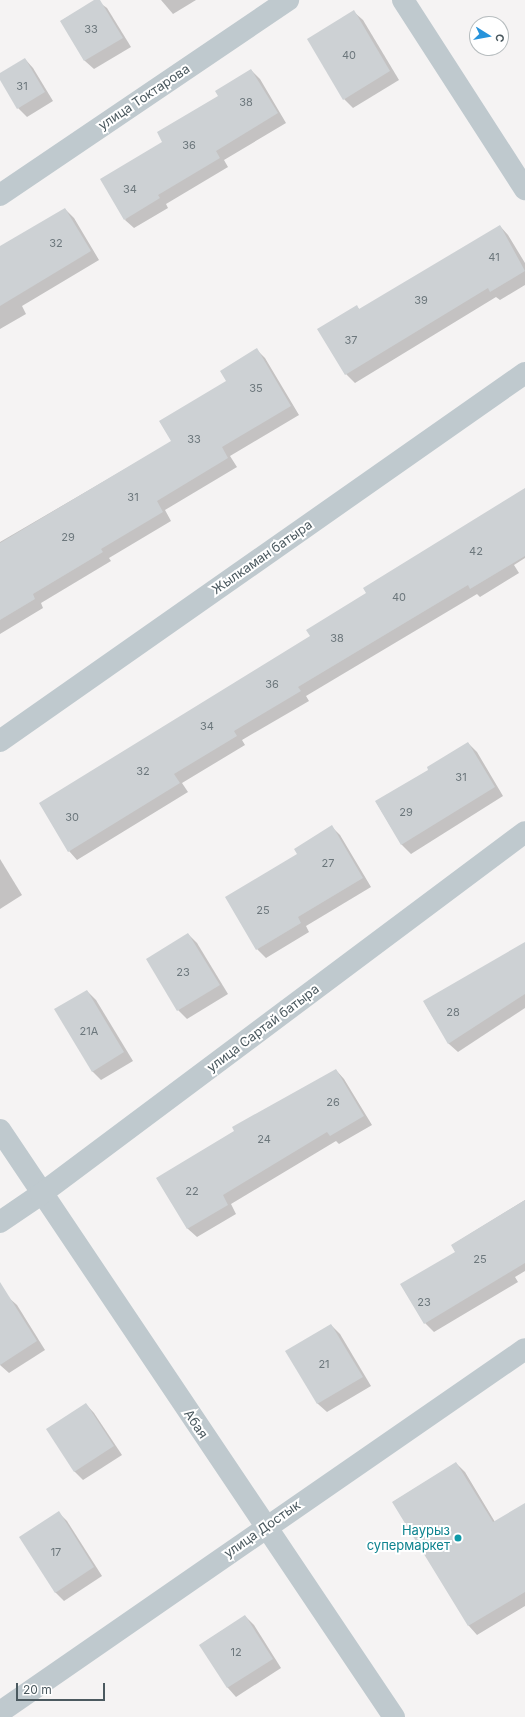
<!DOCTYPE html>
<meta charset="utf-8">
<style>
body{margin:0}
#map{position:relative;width:525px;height:1717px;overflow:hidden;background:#f5f3f3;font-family:Inter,sans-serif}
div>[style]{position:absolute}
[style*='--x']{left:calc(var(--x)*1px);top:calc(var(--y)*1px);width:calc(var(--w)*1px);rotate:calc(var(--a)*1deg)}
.shadow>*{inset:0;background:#0003}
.building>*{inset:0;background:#cdd1d4}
.minor>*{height:22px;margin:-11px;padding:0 11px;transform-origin:11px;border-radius:11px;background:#bfc9ce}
.dots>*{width:11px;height:11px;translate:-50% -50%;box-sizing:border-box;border:2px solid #fff;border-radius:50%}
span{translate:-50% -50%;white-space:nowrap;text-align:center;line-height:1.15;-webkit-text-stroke:4px #fff;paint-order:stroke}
.number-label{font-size:11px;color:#6c777c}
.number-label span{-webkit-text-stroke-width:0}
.street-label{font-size:13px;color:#4b595f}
.culture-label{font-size:13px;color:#0d838f}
.right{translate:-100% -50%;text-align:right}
.north{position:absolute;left:469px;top:16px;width:40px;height:40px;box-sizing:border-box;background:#fff;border:1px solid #b7bdbf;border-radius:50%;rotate:101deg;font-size:11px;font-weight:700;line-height:16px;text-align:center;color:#4b595f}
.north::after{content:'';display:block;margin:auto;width:14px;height:18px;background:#2793db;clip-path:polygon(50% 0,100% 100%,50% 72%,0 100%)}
.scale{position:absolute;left:16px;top:1683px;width:89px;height:18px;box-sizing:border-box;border:2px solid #4b595f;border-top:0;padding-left:5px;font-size:12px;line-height:14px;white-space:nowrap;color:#4b595f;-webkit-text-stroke:3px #fff;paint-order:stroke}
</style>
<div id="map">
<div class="shadow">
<i style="clip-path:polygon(96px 0,107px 8px,131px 47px,94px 69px,85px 61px,61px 21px)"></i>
<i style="clip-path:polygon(161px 0,196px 0,173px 14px)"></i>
<i style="clip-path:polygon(354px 12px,363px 20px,399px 80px,353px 108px,344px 99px)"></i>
<i style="clip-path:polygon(25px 59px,33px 68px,53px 101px,27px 117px,18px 108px,0 78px,0 74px)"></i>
<i style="clip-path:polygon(251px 70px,260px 79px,286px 123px,224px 160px,228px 167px,166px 204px,168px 208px,134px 228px,125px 220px,164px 142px)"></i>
<i style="clip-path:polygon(65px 209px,74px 218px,99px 260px,22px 306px,26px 314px,0 329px,0 248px)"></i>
<i style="clip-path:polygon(500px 226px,508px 235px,525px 263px,525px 285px,500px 300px,496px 297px,355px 383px,346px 374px,356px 306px,360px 310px)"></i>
<i style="clip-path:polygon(257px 350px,265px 358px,299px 415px,230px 456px,237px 467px,165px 510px,171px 521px,109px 558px,111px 561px,41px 603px,43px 608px,0 634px,0 542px,173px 441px)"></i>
<i style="clip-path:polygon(525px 490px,525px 558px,514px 565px,519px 573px,480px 597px,477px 594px,306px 696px,309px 701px,242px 740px,245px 745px,182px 783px,188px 792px,77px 860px,69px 851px,311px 636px,368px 594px)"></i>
<i style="clip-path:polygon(468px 743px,477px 752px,503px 796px,411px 854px,402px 845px,376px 802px,430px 770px)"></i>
<i style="clip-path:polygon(332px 827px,340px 835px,371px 887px,306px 926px,309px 932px,266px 958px,257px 949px,298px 854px)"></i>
<i style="clip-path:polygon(0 859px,22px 895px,0 909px)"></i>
<i style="clip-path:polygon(188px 934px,197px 943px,228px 994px,187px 1019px,178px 1010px)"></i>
<i style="clip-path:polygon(525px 943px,525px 1008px,458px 1052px,449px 1044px,424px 1002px)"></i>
<i style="clip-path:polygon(87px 991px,96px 1000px,133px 1061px,101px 1080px,92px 1071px)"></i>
<i style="clip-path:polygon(336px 1070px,344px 1079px,372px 1125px,339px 1144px,336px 1141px,231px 1204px,236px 1214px,197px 1237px,188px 1229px,158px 1178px)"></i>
<i style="clip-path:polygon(525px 1200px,525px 1271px,515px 1277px,518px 1282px,434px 1332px,425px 1323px,456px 1253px,452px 1245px)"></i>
<i style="clip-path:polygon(8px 1297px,17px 1305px,45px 1350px,9px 1373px,0 1365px,0 1302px)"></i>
<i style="clip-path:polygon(331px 1325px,340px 1334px,371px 1386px,327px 1412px,318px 1404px,287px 1352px)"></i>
<i style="clip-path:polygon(86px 1404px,94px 1413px,122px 1455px,83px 1480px,74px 1471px)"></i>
<i style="clip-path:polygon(456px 1463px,465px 1472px,495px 1522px,525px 1504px,525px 1606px,477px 1635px,469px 1626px,393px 1502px)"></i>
<i style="clip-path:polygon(59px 1513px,67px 1521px,102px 1576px,64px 1601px,55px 1592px)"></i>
<i style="clip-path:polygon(245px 1616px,254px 1625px,281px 1668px,236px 1697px,228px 1688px,200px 1645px)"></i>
</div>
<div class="building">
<i style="clip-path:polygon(94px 0,100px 0,123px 38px,84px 61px,60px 21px)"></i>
<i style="clip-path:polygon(354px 10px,390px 71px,343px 100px,307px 39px)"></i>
<i style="clip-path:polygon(25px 58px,45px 92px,17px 109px,0 80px,0 73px)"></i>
<i style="clip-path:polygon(251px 69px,278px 113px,216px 151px,220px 158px,158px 195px,160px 198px,124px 220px,100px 179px,162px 142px,157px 132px,218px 96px,215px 91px)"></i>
<i style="clip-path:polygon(65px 208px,91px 251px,0 306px,0 246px)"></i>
<i style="clip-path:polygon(500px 225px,525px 271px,490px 292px,488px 288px,345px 375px,317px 329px,357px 305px,359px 309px)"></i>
<i style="clip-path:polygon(257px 348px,291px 406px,222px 447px,228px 458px,157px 501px,163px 512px,101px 549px,103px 552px,33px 594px,35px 599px,0 620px,0 543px,171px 441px,159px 421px,226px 381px,220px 371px)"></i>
<i style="clip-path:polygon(525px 488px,525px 556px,470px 589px,468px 585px,298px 687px,301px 691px,234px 731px,237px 736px,174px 774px,180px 783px,68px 852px,39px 803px,310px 636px,306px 630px,366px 593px,363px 588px)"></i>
<i style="clip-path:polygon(468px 742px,495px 787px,401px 845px,375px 801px,428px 770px,427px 767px)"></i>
<i style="clip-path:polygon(332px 825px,363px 878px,298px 917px,301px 923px,256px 950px,225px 897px,297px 854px,294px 849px)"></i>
<i style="clip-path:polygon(188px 933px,220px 985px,177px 1011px,146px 959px)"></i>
<i style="clip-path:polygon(525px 942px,525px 994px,448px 1044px,423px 1001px)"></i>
<i style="clip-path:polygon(87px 990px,124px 1052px,92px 1072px,54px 1009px)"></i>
<i style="clip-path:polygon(336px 1069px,364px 1116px,330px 1136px,327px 1132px,223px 1195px,228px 1205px,187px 1229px,156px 1178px,234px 1131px,232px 1127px)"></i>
<i style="clip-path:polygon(525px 1200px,525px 1263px,424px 1324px,400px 1284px,455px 1252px,451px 1245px)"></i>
<i style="clip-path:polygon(0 1282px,37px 1341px,0 1365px)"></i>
<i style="clip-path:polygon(331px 1324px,363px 1377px,317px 1404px,285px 1351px)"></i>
<i style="clip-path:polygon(86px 1403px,114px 1446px,74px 1472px,46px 1429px)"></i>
<i style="clip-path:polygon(456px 1462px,493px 1522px,525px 1503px,525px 1592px,468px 1626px,392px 1502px)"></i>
<i style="clip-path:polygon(59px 1511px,94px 1567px,55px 1593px,19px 1537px)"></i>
<i style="clip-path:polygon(245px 1615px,273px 1659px,227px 1688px,199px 1645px)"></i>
</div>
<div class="minor">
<i style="--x:403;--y:0;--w:225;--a:57.2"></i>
<i style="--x:0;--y:195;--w:348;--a:-34.1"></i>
<i style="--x:0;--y:741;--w:641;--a:-35.03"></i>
<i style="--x:0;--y:1130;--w:707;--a:56.13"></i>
<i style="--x:0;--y:1222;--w:50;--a:-34.3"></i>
<i style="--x:41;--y:1194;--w:604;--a:-36.79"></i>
<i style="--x:0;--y:1712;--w:638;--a:-34.66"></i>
</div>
<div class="dots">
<i style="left:458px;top:1538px;background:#0f9aa8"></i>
</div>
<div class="number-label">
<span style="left:91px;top:29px">33</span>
<span style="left:349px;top:55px">40</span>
<span style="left:22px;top:86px">31</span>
<span style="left:246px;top:102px">38</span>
<span style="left:189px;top:145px">36</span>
<span style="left:130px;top:189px">34</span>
<span style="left:56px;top:243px">32</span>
<span style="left:494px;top:257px">41</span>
<span style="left:421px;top:300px">39</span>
<span style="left:351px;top:340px">37</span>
<span style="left:256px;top:388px">35</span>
<span style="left:194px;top:439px">33</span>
<span style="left:133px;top:497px">31</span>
<span style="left:68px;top:537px">29</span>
<span style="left:476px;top:551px">42</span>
<span style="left:399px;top:597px">40</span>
<span style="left:337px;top:638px">38</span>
<span style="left:272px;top:684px">36</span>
<span style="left:207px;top:726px">34</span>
<span style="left:143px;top:771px">32</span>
<span style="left:461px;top:777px">31</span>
<span style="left:406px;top:812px">29</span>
<span style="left:72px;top:817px">30</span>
<span style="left:328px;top:863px">27</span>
<span style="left:263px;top:910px">25</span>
<span style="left:183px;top:972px">23</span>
<span style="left:453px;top:1012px">28</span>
<span style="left:89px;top:1031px">21А</span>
<span style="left:333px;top:1102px">26</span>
<span style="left:264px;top:1139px">24</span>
<span style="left:192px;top:1191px">22</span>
<span style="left:480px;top:1259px">25</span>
<span style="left:424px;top:1302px">23</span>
<span style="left:324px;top:1364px">21</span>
<span style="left:56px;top:1552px">17</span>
<span style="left:236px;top:1652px">12</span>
</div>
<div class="street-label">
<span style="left:144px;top:97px;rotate:-34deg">улица Токтарова</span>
<span style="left:262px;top:557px;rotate:-35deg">Жылкаман батыра</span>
<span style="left:263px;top:1028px;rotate:-37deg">улица Сартай батыра</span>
<span style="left:196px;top:1424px;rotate:56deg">Абая</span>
<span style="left:262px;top:1529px;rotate:-35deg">улица Достык</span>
</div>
<div class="culture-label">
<span class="right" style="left:450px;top:1538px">Наурыз<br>супермаркет</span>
</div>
<div class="north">С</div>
<div class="scale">20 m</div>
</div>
